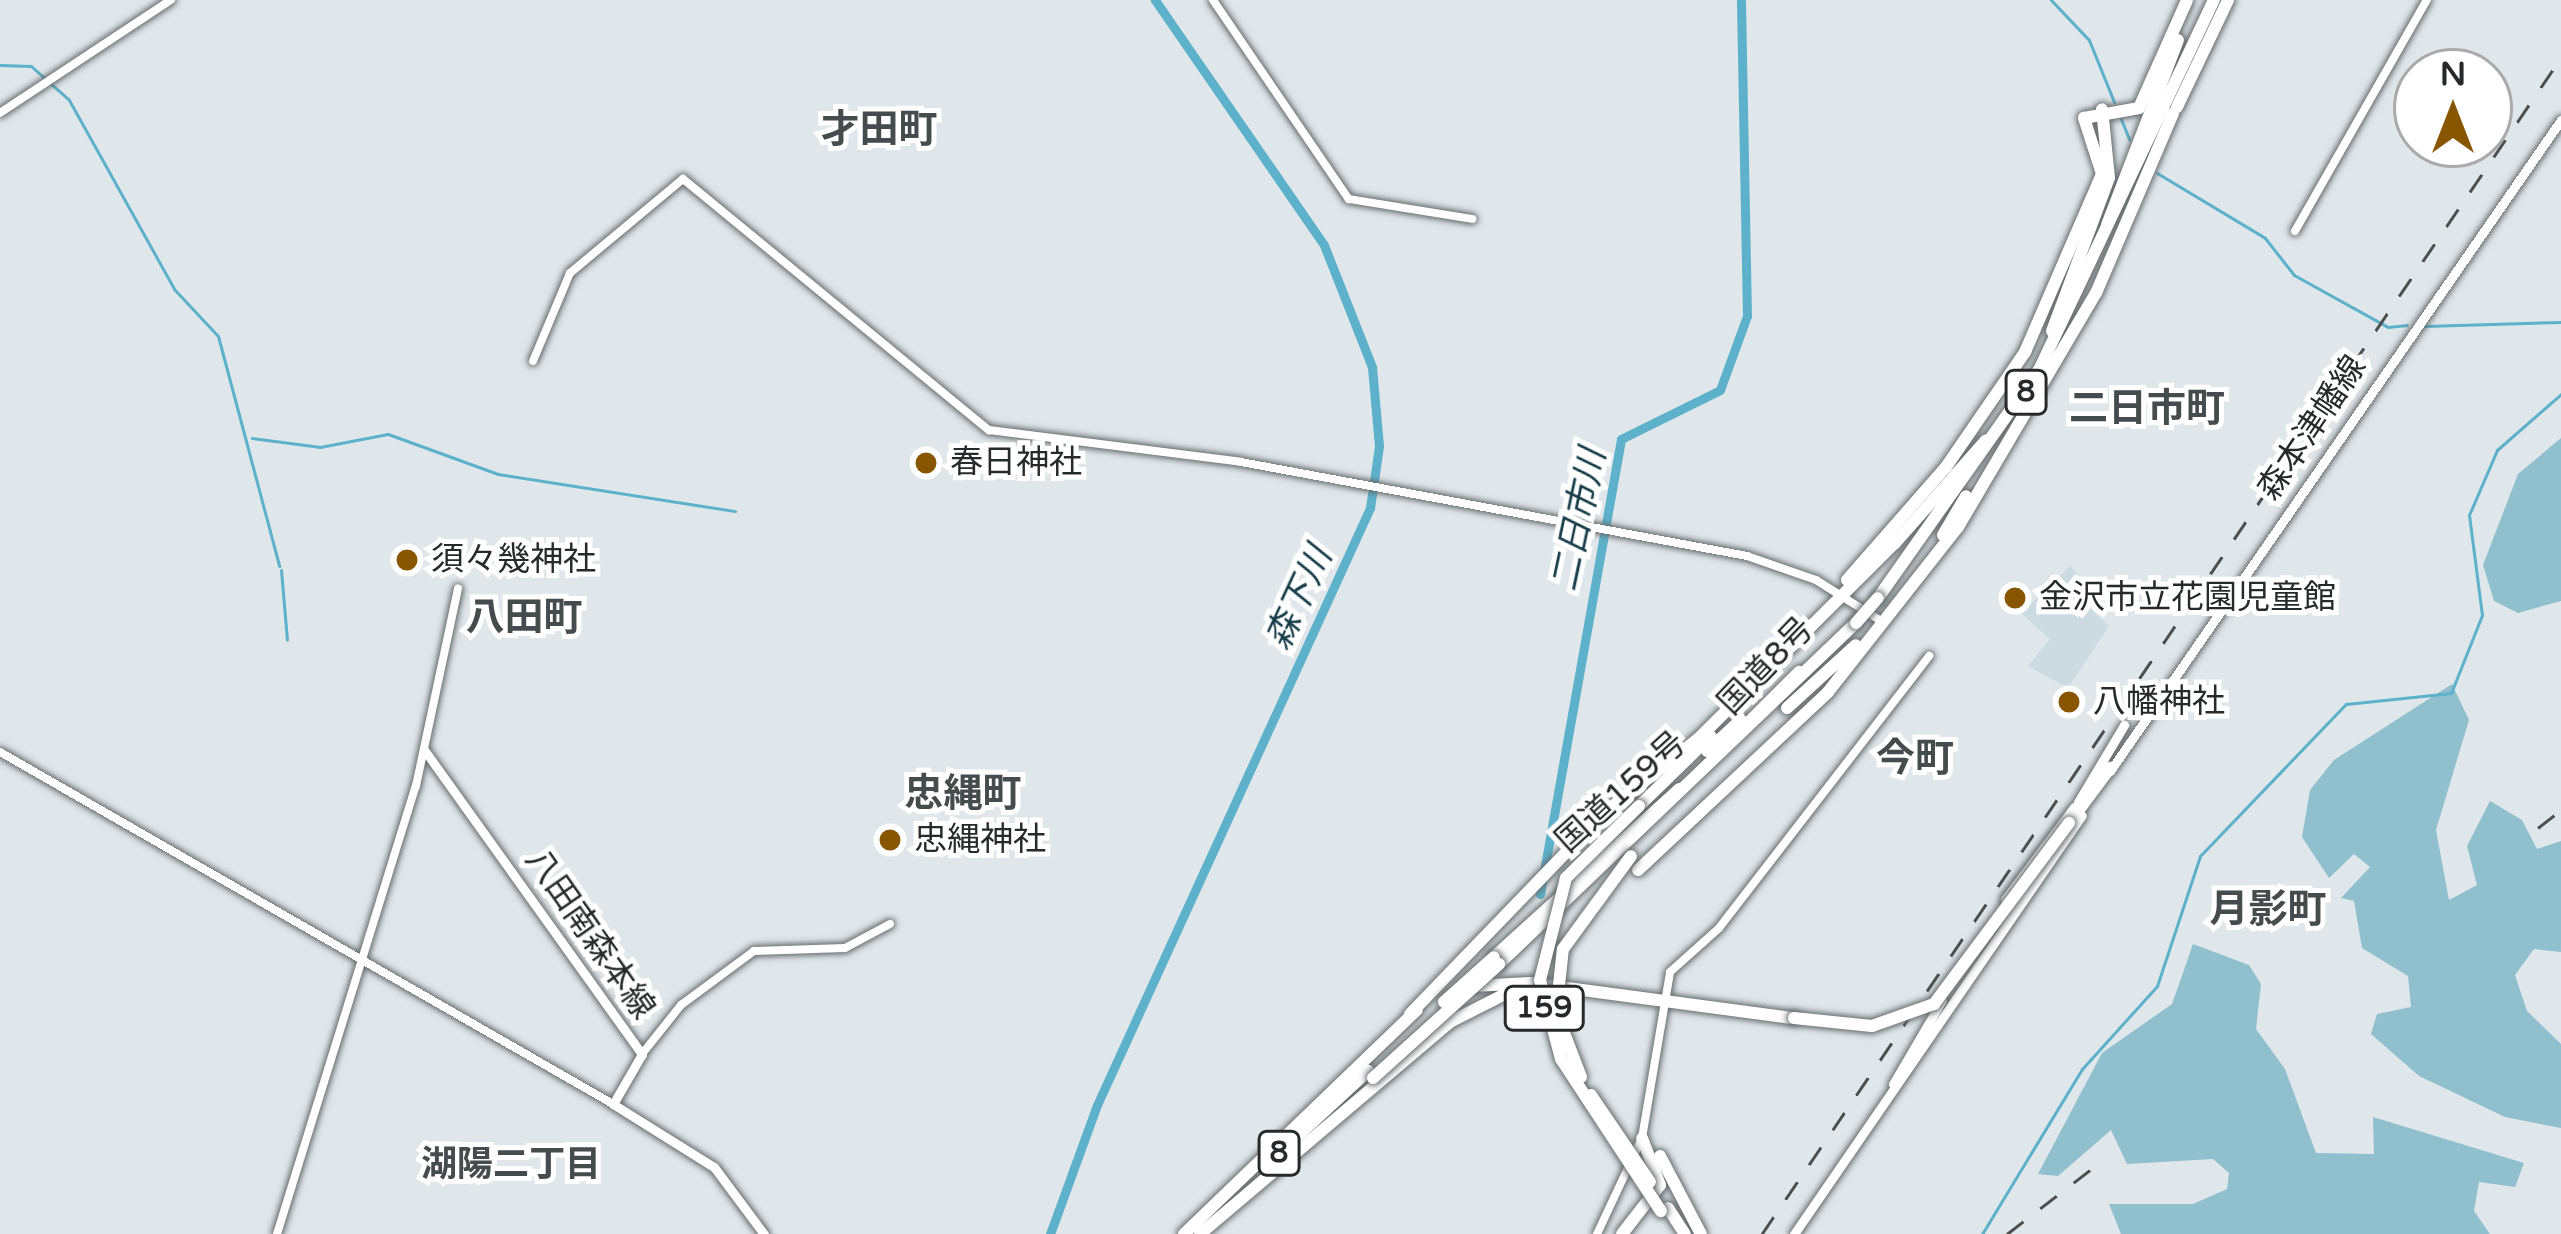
<!DOCTYPE html>
<meta charset="utf-8">
<style>
body{margin:0}
#map{position:relative;width:2561px;height:1234px;overflow:hidden;background:#e0e7ea;font-family:"Varela Round","Noto Sans JP",sans-serif}
div>[style]{position:absolute}
[style*='--x']{left:calc(var(--x)*1px);top:calc(var(--y)*1px);width:calc(var(--w)*1px);rotate:calc(var(--a)*1deg)}
.built>*{inset:0;background:#ccdbe1}
.green>*{inset:0;background:#90bfce}
.stream>*{height:3px;margin:-1.5px;padding:0 1.5px;transform-origin:1.5px;border-radius:1.5px;background:#5db1cb}
.river>*{height:9px;margin:-4.5px;padding:0 4.5px;transform-origin:4.5px;border-radius:4.5px;background:#5db1cb}
.roads{filter:drop-shadow(0 0 3px #666d6f) drop-shadow(0 0 3px #666d6f)}
.tertiary>*{height:8px;margin:-4px;padding:0 4px;transform-origin:4px;border-radius:4px;background:#fff}
.secondary>*{height:9px;margin:-4.5px;padding:0 4.5px;transform-origin:4.5px;border-radius:4.5px;background:#fff}
.trunk>*{height:12px;margin:-6px;padding:0 6px;transform-origin:6px;border-radius:6px;background:#fff}
.rail>*{height:3px;margin-top:-1.5px;transform-origin:0;background:repeating-linear-gradient(90deg,#4b4f50 0 21px,transparent 0 42px)}
.bridges{filter:drop-shadow(0 0 3px #666d6f) drop-shadow(0 0 3px #666d6f)}
.trunk-bridge>*{height:12px;margin:-6px;padding:0 6px;transform-origin:6px;border-radius:6px;background:#fff}
.dots>*{width:33px;height:33px;translate:-50% -50%;box-sizing:border-box;border:6px solid #fff;border-radius:50%}
span{translate:-50% -50%;white-space:nowrap;text-align:center;line-height:1.15;-webkit-text-stroke:10px #fff;paint-order:stroke}
.shield-label span{padding:3px 9px;background:#fff;border:3px solid;border-radius:9px;-webkit-text-stroke-width:0}
.shield-label{font-size:30px;color:#272a2b;font-weight:700}
.street-label{font-size:33px;color:#272a2b}
.poi-label{font-size:33px;color:#272a2b}
.left{translate:0 -50%;text-align:left}
.water-label{font-size:36px;color:#163d49;font-style:italic}
.neighbourhood-label{font-size:36px;color:#454c4e;font-weight:700}
.quarter-label{font-size:39px;color:#454c4e;font-weight:700}
.north{position:absolute;left:2393px;top:48px;width:120px;height:120px;box-sizing:border-box;background:#fff;border:3px solid #a9aaaa;border-radius:50%;rotate:0deg;font-size:33px;font-weight:700;line-height:48px;text-align:center;color:#272a2b}
.north::after{content:'';display:block;margin:auto;width:42px;height:54px;background:#885600;clip-path:polygon(50% 0,100% 100%,50% 72%,0 100%)}
</style>
<div id="map">
<div class="built">
<i style="clip-path:polygon(2070px 566px,2092px 591px,2083px 602px,2109px 626px,2068px 688px,2028px 666px,2050px 639px,2021px 613px)"></i>
</div>
<div class="green">
<i style="clip-path:polygon(2561px 438px,2561px 601px,2518px 613px,2494px 601px,2483px 565px,2518px 474px)"></i>
<i style="clip-path:polygon(2452px 684px,2469px 720px,2436px 830px,2449px 900px,2477px 885px,2467px 846px,2490px 801px,2522px 820px,2537px 849px,2561px 841px,2561px 952px,2534px 949px,2515px 975px,2527px 1011px,2561px 1044px,2561px 1128px,2505px 1117px,2419px 1076px,2371px 1034px,2377px 1014px,2411px 1007px,2408px 976px,2362px 948px,2354px 901px,2341px 898px,2370px 867px,2354px 854px,2329px 878px,2302px 837px,2310px 790px,2334px 760px)"></i>
<i style="clip-path:polygon(2193px 944px,2249px 965px,2261px 984px,2256px 1029px,2285px 1069px,2316px 1153px,2374px 1154px,2373px 1117px,2524px 1163px,2515px 1187px,2479px 1182px,2474px 1211px,2490px 1234px,2121px 1234px,2109px 1204px,2193px 1204px,2227px 1189px,2229px 1173px,2213px 1159px,2127px 1164px,2111px 1130px,2058px 1176px,2038px 1174px,2102px 1053px,2172px 1004px)"></i>
</div>
<div class="stream">
<i style="--x:2051;--y:0;--w:55;--a:46.5"></i>
<i style="--x:2089;--y:40;--w:67;--a:68"></i>
<i style="--x:0;--y:65;--w:31;--a:2"></i>
<i style="--x:31;--y:66;--w:51;--a:41.8"></i>
<i style="--x:69;--y:100;--w:216;--a:60.9"></i>
<i style="--x:174;--y:289;--w:64;--a:46.9"></i>
<i style="--x:218;--y:336;--w:238;--a:75.1"></i>
<i style="--x:2121;--y:119;--w:22;--a:68"></i>
<i style="--x:2157;--y:173;--w:126;--a:31"></i>
<i style="--x:2265;--y:238;--w:47;--a:51.9"></i>
<i style="--x:2294;--y:275;--w:107;--a:29"></i>
<i style="--x:2388;--y:327;--w:19;--a:-6"></i>
<i style="--x:2425;--y:326;--w:136;--a:-1.7"></i>
<i style="--x:252;--y:438;--w:69;--a:7.5"></i>
<i style="--x:320;--y:447;--w:69;--a:-10.8"></i>
<i style="--x:388;--y:434;--w:117;--a:20"></i>
<i style="--x:498;--y:474;--w:240;--a:8.9"></i>
<i style="--x:281;--y:570;--w:70;--a:85.1"></i>
<i style="--x:1982;--y:1234;--w:193;--a:-58.8"></i>
<i style="--x:2082;--y:1069;--w:112;--a:-47.9"></i>
<i style="--x:2157;--y:986;--w:137;--a:-71.7"></i>
<i style="--x:2200;--y:856;--w:211;--a:-46.2"></i>
<i style="--x:2346;--y:704;--w:106;--a:-6"></i>
<i style="--x:2451;--y:693;--w:84;--a:-68.3"></i>
<i style="--x:2482;--y:615;--w:101;--a:-97.4"></i>
<i style="--x:2469;--y:515;--w:71;--a:-66.7"></i>
<i style="--x:2497;--y:450;--w:85;--a:-41.2"></i>
</div>
<div class="river">
<i style="--x:1540;--y:894;--w:462;--a:-79.9"></i>
<i style="--x:1621;--y:439;--w:110;--a:-26.3"></i>
<i style="--x:1720;--y:390;--w:79;--a:-70"></i>
<i style="--x:1747;--y:316;--w:316;--a:-91.1"></i>
<i style="--x:1050;--y:1234;--w:137;--a:-70"></i>
<i style="--x:1097;--y:1105;--w:656;--a:-65.43"></i>
<i style="--x:1370;--y:508;--w:63;--a:-81.7"></i>
<i style="--x:1379;--y:446;--w:79;--a:-95.1"></i>
<i style="--x:1372;--y:367;--w:131;--a:-111.5"></i>
<i style="--x:1324;--y:245;--w:298;--a:-124.6"></i>
</div>
<div class="roads">
<div class="tertiary">
<i style="--x:1213;--y:0;--w:241;--a:55.7"></i>
<i style="--x:1349;--y:199;--w:125;--a:9.2"></i>
<i style="--x:0;--y:113;--w:205;--a:-33.5"></i>
<i style="--x:2295;--y:231;--w:266;--a:-60.3"></i>
<i style="--x:533;--y:361;--w:95;--a:-67.2"></i>
<i style="--x:570;--y:273;--w:147;--a:-39.8"></i>
<i style="--x:683;--y:179;--w:396;--a:39.4"></i>
<i style="--x:989;--y:430;--w:254;--a:7.2"></i>
<i style="--x:1241;--y:462;--w:515;--a:10.52"></i>
<i style="--x:1747;--y:556;--w:73;--a:19.2"></i>
<i style="--x:1816;--y:580;--w:73;--a:32.2"></i>
<i style="--x:0;--y:752;--w:707;--a:29.87"></i>
<i style="--x:642;--y:1054;--w:63;--a:-51.5"></i>
<i style="--x:681;--y:1005;--w:91;--a:-36.5"></i>
<i style="--x:754;--y:951;--w:91;--a:-1.9"></i>
<i style="--x:845;--y:948;--w:51;--a:-28.1"></i>
<i style="--x:277;--y:1234;--w:469;--a:-72.8"></i>
<i style="--x:416;--y:786;--w:202;--a:-78"></i>
<i style="--x:1597;--y:1234;--w:106;--a:-64.9"></i>
<i style="--x:1642;--y:1138;--w:168;--a:-80.4"></i>
<i style="--x:1670;--y:972;--w:66;--a:-41.9"></i>
<i style="--x:1719;--y:928;--w:344;--a:-52.3"></i>
</div>
<div class="secondary">
<i style="--x:425;--y:751;--w:373;--a:54.4"></i>
<i style="--x:642;--y:1054;--w:58;--a:120.1"></i>
<i style="--x:613;--y:1104;--w:119;--a:32"></i>
<i style="--x:714;--y:1167;--w:84;--a:53.3"></i>
<i style="--x:2110;--y:771;--w:792;--a:-55.29"></i>
<i style="--x:2078;--y:802;--w:90;--a:-59.1"></i>
<i style="--x:2005;--y:899;--w:115;--a:-53.1"></i>
<i style="--x:1893;--y:1084;--w:97;--a:-59.7"></i>
<i style="--x:1794;--y:1234;--w:508;--a:-55.5"></i>
</div>
<div class="trunk">
<i style="--x:2177;--y:107;--w:119;--a:-64.5"></i>
<i style="--x:2107;--y:225;--w:198;--a:-69"></i>
<i style="--x:2052;--y:331;--w:163;--a:-69.6"></i>
<i style="--x:2109;--y:178;--w:69;--a:-95.8"></i>
<i style="--x:1943;--y:535;--w:45;--a:-59.5"></i>
<i style="--x:1847;--y:580;--w:150;--a:-48.8"></i>
<i style="--x:1946;--y:467;--w:140;--a:-55.5"></i>
<i style="--x:2025;--y:352;--w:194;--a:-66.6"></i>
<i style="--x:2102;--y:174;--w:59;--a:-107.8"></i>
<i style="--x:2084;--y:118;--w:56;--a:-10.3"></i>
<i style="--x:2139;--y:108;--w:118;--a:-66"></i>
<i style="--x:1878;--y:598;--w:279;--a:-54.8"></i>
<i style="--x:2039;--y:370;--w:409;--a:-64.7"></i>
<i style="--x:1787;--y:708;--w:93;--a:-42.4"></i>
<i style="--x:1737;--y:734;--w:88;--a:-45"></i>
<i style="--x:1707;--y:751;--w:46;--a:-42.4"></i>
<i style="--x:1639;--y:806;--w:100;--a:-44.2"></i>
<i style="--x:2069;--y:823;--w:69;--a:-53.3"></i>
<i style="--x:1638;--y:870;--w:260;--a:-43.1"></i>
<i style="--x:1828;--y:692;--w:210;--a:-51.8"></i>
<i style="--x:1958;--y:527;--w:272;--a:-59.5"></i>
<i style="--x:2096;--y:293;--w:196;--a:-66.8"></i>
<i style="--x:1494;--y:957;--w:250;--a:-42.2"></i>
<i style="--x:1499;--y:964;--w:494;--a:-43.7"></i>
<i style="--x:1473;--y:986;--w:57;--a:-3"></i>
<i style="--x:1530;--y:983;--w:266;--a:7.6"></i>
<i style="--x:1410;--y:1014;--w:279;--a:-46"></i>
<i style="--x:1604;--y:813;--w:120;--a:-38.2"></i>
<i style="--x:1698;--y:739;--w:278;--a:-44.9"></i>
<i style="--x:1895;--y:543;--w:137;--a:-48.5"></i>
<i style="--x:1660;--y:1156;--w:88;--a:62.3"></i>
<i style="--x:1266;--y:1165;--w:139;--a:-42.7"></i>
<i style="--x:1668;--y:1208;--w:31;--a:57"></i>
<i style="--x:1184;--y:1234;--w:323;--a:-43.9"></i>
<i style="--x:1200;--y:1234;--w:328;--a:-40.3"></i>
<i style="--x:1450;--y:1022;--w:73;--a:-26.9"></i>
<i style="--x:1622;--y:1234;--w:62;--a:-52.2"></i>
<i style="--x:1660;--y:1185;--w:50;--a:-111"></i>
</div>
</div>
<div class="rail">
<i style="--x:2538;--y:828;--w:29;--a:-38"></i>
<i style="--x:1762;--y:1234;--w:1422;--a:-55.81"></i>
<i style="--x:2007;--y:1234;--w:126;--a:-37.6"></i>
</div>
<div class="bridges">
<div class="trunk-bridge">
<i style="--x:1856;--y:623;--w:33;--a:-49"></i>
<i style="--x:1639;--y:806;--w:103;--a:135.4"></i>
<i style="--x:1566;--y:878;--w:105;--a:104.3"></i>
<i style="--x:1540;--y:980;--w:82;--a:75.1"></i>
<i style="--x:1561;--y:1059;--w:182;--a:56.7"></i>
<i style="--x:1444;--y:1002;--w:67;--a:-42"></i>
<i style="--x:1794;--y:1018;--w:78;--a:5.9"></i>
<i style="--x:1872;--y:1026;--w:66;--a:-19.5"></i>
<i style="--x:1934;--y:1004;--w:226;--a:-53.3"></i>
<i style="--x:1581;--y:1077;--w:70;--a:-111"></i>
<i style="--x:1556;--y:1012;--w:63;--a:-83.7"></i>
<i style="--x:1563;--y:949;--w:115;--a:-53.8"></i>
<i style="--x:1373;--y:1078;--w:170;--a:-42.1"></i>
<i style="--x:1591;--y:1095;--w:105;--a:55.9"></i>
</div>
</div>
<div class="dots">
<i style="left:926px;top:463px;background:#885600"></i>
<i style="left:407px;top:560px;background:#885600"></i>
<i style="left:2015px;top:598px;background:#885600"></i>
<i style="left:2069px;top:702px;background:#885600"></i>
<i style="left:890px;top:840px;background:#885600"></i>
</div>
<div class="shield-label">
<span style="left:2026px;top:392px">8</span>
<span style="left:1544px;top:1008px">159</span>
<span style="left:1279px;top:1153px">8</span>
</div>
<div class="street-label">
<span style="left:2312px;top:428px;rotate:-56deg">森本津幡線</span>
<span style="left:1766px;top:666px;rotate:-46deg">国道8号</span>
<span style="left:1621px;top:792px;rotate:-42deg">国道159号</span>
<span style="left:590px;top:934px;rotate:55deg">八田南森本線</span>
</div>
<div class="poi-label">
<span class="left" style="left:950px;top:463px">春日神社</span>
<span class="left" style="left:431px;top:560px">須々幾神社</span>
<span class="left" style="left:2039px;top:598px">金沢市立花園児童館</span>
<span class="left" style="left:2093px;top:702px">八幡神社</span>
<span class="left" style="left:914px;top:840px">忠縄神社</span>
</div>
<div class="water-label">
<span style="left:1579px;top:520px;rotate:-78deg">二日市川</span>
<span style="left:1299px;top:598px;rotate:-65deg">森下川</span>
</div>
<div class="neighbourhood-label">
<span style="left:511px;top:1165px">湖陽二丁目</span>
</div>
<div class="quarter-label">
<span style="left:879px;top:130px">才田町</span>
<span style="left:2147px;top:409px">二日市町</span>
<span style="left:524px;top:618px">八田町</span>
<span style="left:1915px;top:759px">今町</span>
<span style="left:963px;top:794px">忠縄町</span>
<span style="left:2268px;top:910px">月影町</span>
</div>
<div class="north">N</div>
</div>
